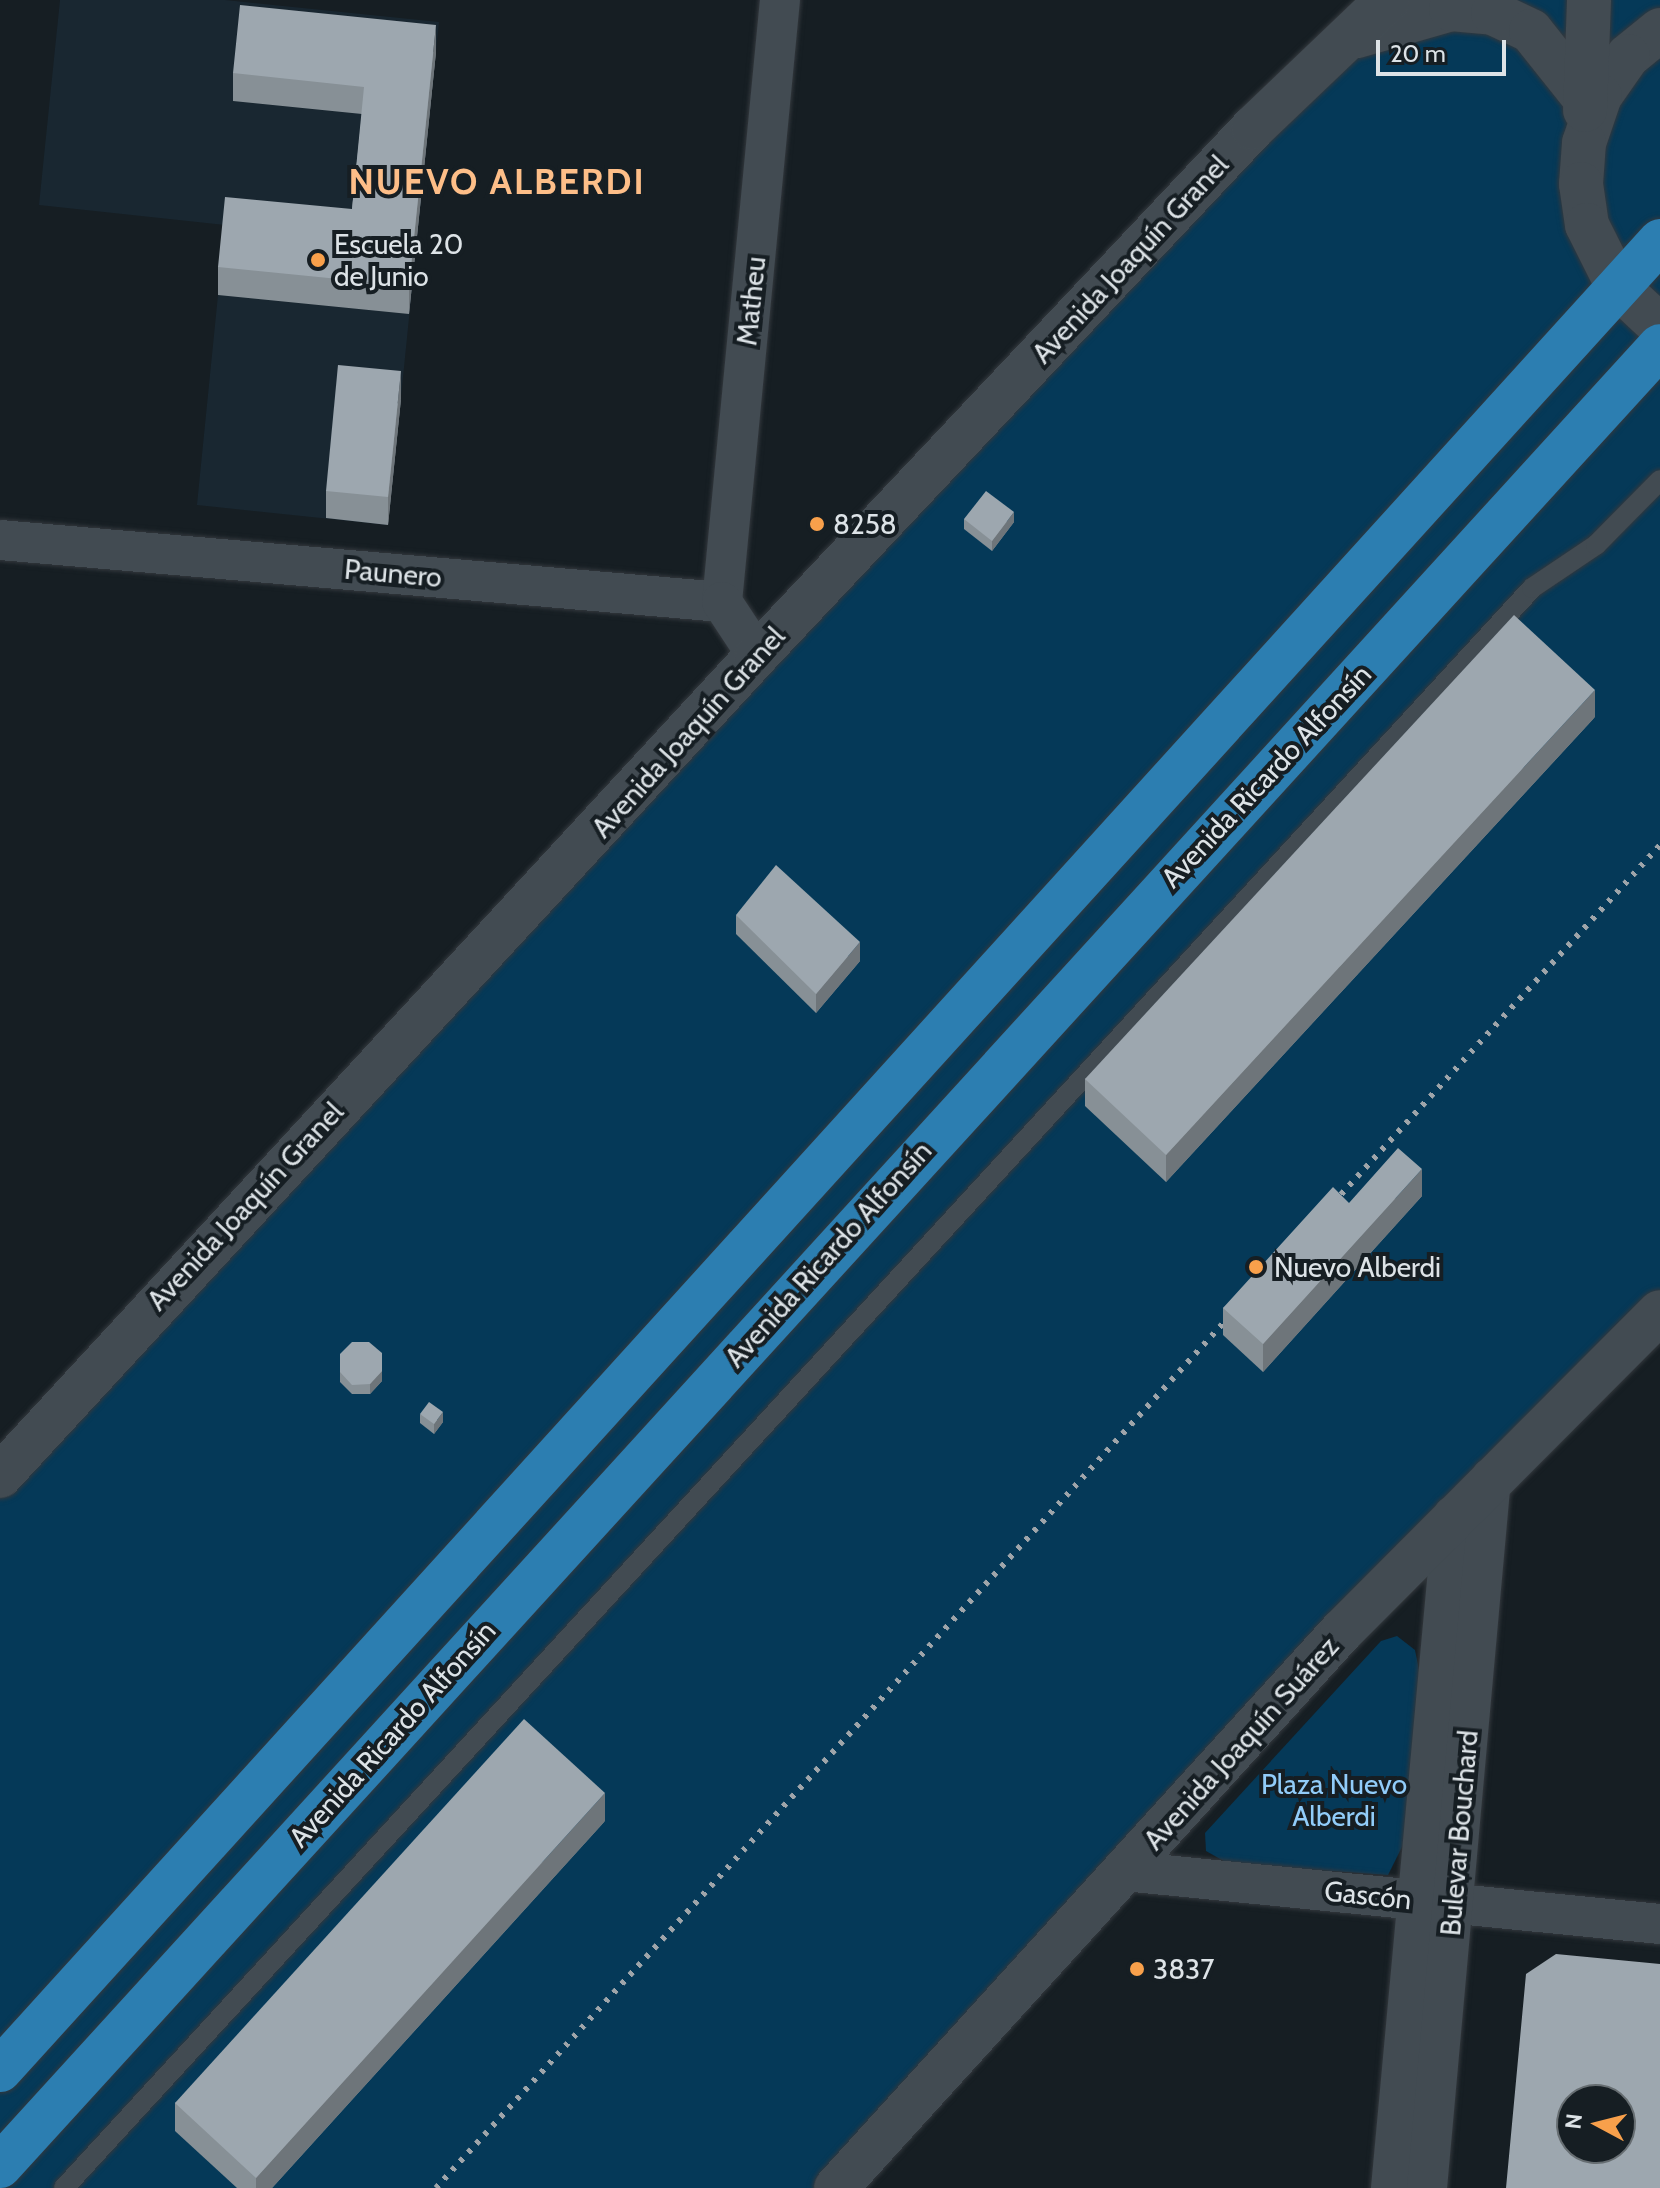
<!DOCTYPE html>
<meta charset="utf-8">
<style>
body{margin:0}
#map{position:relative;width:1660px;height:2188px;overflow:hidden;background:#161e23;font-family:Cabin,sans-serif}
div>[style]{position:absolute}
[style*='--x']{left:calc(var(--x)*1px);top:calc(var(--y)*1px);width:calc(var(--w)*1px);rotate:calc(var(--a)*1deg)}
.built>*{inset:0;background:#192731}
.green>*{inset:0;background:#053958}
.roads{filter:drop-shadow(0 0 2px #33383d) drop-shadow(0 0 2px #33383d)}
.service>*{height:20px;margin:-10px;padding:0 10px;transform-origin:10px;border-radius:10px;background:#424b52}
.minor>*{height:40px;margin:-20px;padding:0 20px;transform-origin:20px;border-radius:20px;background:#424b52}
.tertiary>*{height:44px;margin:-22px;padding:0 22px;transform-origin:22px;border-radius:22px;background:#424b52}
.trunk>*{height:44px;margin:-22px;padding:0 22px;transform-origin:22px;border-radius:22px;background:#2c7eb1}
.rail>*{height:6px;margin-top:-3px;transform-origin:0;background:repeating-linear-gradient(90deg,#9fa5aa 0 4px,transparent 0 12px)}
.wall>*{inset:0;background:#879096}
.shaded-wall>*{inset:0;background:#6e757a}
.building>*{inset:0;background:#9da7af}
.dots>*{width:22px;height:22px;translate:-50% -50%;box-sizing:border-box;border:4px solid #161e23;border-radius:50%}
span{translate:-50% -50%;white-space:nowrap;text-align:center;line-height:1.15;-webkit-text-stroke:8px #161e23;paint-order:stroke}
.poi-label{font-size:28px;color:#dde3e7}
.left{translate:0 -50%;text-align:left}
.street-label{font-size:28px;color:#dde3e7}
.park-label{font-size:28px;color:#91ccf9}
.district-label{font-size:36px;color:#fdbe88;font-weight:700;letter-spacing:2px}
.north{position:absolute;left:1556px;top:2084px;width:80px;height:80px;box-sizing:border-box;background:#161e23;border:2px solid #666d71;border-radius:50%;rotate:277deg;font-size:22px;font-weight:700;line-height:32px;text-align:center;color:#dde3e7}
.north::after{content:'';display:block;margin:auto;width:28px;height:36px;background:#f8a04b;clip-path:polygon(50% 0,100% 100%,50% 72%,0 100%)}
.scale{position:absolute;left:1376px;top:40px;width:130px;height:36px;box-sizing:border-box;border:4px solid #dde3e7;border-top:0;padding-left:10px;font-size:24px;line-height:28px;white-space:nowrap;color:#dde3e7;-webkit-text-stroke:6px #161e23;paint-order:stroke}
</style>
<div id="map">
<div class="built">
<i style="clip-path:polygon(60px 0,225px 0,439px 22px,388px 525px,197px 505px,225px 225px,39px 205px)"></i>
</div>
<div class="green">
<i style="clip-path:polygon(1387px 0,1660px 0,1660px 1312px,836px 2188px,0 2188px,0 1476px)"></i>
<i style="clip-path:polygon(1397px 1636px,1415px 1650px,1420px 1675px,1405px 1841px,1388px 1875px,1229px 1864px,1206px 1851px,1205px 1833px,1381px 1641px)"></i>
</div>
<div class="roads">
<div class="service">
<i style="--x:64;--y:2188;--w:2171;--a:-47.46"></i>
<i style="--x:1532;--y:588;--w:77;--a:-33.9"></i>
<i style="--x:1596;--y:545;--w:91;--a:-45.4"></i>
</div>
<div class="minor">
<i style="--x:0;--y:540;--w:725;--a:4.91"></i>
<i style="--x:722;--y:602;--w:605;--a:-84.5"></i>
<i style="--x:722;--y:602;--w:64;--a:56.6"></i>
<i style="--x:1124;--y:1871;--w:539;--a:5.65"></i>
<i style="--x:1391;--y:2188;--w:675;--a:-84.73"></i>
<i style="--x:1427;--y:2188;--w:713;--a:-84.85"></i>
</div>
<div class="tertiary">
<i style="--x:1660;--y:30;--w:41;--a:140.9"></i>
<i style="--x:1628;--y:56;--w:49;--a:125"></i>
<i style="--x:1600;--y:96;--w:50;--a:108.8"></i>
<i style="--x:1584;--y:143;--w:41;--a:94.2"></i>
<i style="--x:1581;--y:184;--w:41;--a:81.7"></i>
<i style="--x:1587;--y:225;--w:69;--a:63.4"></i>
<i style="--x:1618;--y:287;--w:57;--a:42.9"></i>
<i style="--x:1357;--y:36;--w:98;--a:-16"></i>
<i style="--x:1451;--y:9;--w:42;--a:5.4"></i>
<i style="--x:1493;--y:13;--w:42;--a:25.3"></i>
<i style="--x:1531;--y:31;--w:87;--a:51.5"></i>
<i style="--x:1585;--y:110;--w:110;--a:-87.9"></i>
<i style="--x:0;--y:1476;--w:1117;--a:-47.32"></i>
<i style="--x:757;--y:655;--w:724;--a:-46.74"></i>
<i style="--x:1253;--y:128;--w:185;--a:-43.7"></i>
<i style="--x:836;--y:2188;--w:753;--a:-47.75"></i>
<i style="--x:1342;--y:1631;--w:450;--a:-45.1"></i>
</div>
<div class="trunk">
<i style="--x:0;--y:2070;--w:2470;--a:-47.77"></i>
<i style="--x:0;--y:2166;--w:2463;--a:-47.63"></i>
</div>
</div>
<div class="rail">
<i style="--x:1325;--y:1212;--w:497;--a:-47.6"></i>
<i style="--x:436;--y:2188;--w:1191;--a:-47.69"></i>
</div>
<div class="wall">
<i style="clip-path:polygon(436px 52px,409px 314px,218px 295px,218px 267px,352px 209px,362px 114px,233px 101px,233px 73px)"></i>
<i style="clip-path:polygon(401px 399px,388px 525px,326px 518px,326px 491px)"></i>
<i style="clip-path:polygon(964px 519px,1014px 522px,992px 551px,964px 529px)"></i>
<i style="clip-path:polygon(1595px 717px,1166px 1182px,1085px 1106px,1085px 1079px)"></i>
<i style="clip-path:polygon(736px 915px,860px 961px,816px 1013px,736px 934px)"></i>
<i style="clip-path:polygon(1422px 1196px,1263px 1372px,1223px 1335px,1223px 1308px,1349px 1203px)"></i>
<i style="clip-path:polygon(382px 1353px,382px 1381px,370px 1394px,352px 1394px,340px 1382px,340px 1354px)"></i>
<i style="clip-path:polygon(420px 1414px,443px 1422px,434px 1434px,420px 1423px)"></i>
<i style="clip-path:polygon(605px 1821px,272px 2188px,237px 2188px,175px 2131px,175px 2103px)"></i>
</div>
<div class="shaded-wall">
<i style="clip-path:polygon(436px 25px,436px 52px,409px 314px,409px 286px)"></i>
<i style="clip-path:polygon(401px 371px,401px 399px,388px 525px,388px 497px)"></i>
<i style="clip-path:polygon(1014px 512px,1014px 522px,992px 551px,992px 541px)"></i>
<i style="clip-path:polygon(1595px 690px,1595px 717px,1166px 1182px,1166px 1155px)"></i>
<i style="clip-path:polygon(860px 942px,860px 961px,816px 1013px,816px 994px)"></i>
<i style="clip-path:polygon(1422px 1169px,1422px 1196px,1263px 1372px,1263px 1344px)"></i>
<i style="clip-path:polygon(382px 1371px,382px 1381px,370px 1394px,370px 1384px)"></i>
<i style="clip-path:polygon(443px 1412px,443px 1422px,434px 1434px,434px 1424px)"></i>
<i style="clip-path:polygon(605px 1793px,605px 1821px,272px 2188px,256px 2188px,256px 2178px)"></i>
</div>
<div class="building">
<i style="clip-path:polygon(240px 5px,436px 25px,409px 286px,218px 267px,225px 197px,352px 209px,364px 87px,233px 73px)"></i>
<i style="clip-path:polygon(338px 365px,401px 371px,388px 497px,326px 491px)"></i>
<i style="clip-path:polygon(986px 491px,1014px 512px,992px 541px,964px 519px)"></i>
<i style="clip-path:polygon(1514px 615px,1595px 690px,1166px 1155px,1085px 1079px)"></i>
<i style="clip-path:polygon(776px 865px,860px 942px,816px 994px,736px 915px)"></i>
<i style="clip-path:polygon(1398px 1148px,1422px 1169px,1263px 1344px,1223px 1308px,1333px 1187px,1349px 1203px)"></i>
<i style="clip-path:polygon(352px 1342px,369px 1342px,382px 1353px,382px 1371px,370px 1384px,352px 1385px,340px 1372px,340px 1354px)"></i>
<i style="clip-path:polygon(429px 1402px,443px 1412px,434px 1424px,420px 1414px)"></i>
<i style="clip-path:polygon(524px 1719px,605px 1793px,256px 2178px,175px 2103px)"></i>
<i style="clip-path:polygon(evenodd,1556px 1954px,1660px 1964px,1660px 2188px,1506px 2188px,1526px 1974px,1556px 1954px,1572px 2100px,1620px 2100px,1620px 2148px,1572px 2148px,1572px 2100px)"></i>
</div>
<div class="dots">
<i style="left:318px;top:260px;background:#f8a04b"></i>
<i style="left:817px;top:524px;background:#f8a04b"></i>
<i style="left:1256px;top:1267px;background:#f8a04b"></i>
<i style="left:1137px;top:1969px;background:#f8a04b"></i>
</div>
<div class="poi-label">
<span class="left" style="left:334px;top:260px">Escuela 20<br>de Junio</span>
<span class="left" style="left:833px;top:524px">8258</span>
<span class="left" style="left:1274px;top:1267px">Nuevo Alberdi</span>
<span class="left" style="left:1153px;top:1969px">3837</span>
</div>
<div class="street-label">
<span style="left:1130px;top:259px;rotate:-47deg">Avenida Joaquín Granel</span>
<span style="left:751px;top:301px;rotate:-84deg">Matheu</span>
<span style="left:393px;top:573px;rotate:5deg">Paunero</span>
<span style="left:688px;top:732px;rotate:-48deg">Avenida Joaquín Granel</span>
<span style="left:1266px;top:776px;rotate:-47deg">Avenida Ricardo Alfonsín</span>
<span style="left:245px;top:1206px;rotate:-47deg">Avenida Joaquín Granel</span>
<span style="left:828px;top:1254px;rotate:-48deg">Avenida Ricardo Alfonsín</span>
<span style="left:392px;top:1734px;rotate:-48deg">Avenida Ricardo Alfonsín</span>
<span style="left:1241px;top:1743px;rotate:-48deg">Avenida Joaquín Suárez</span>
<span style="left:1459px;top:1833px;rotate:-85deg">Bulevar Bouchard</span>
<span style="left:1368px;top:1895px;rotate:6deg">Gascón</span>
</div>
<div class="park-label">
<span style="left:1334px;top:1800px">Plaza Nuevo<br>Alberdi</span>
</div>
<div class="district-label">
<span style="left:497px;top:182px">NUEVO ALBERDI</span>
</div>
<div class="north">N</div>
<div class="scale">20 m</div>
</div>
